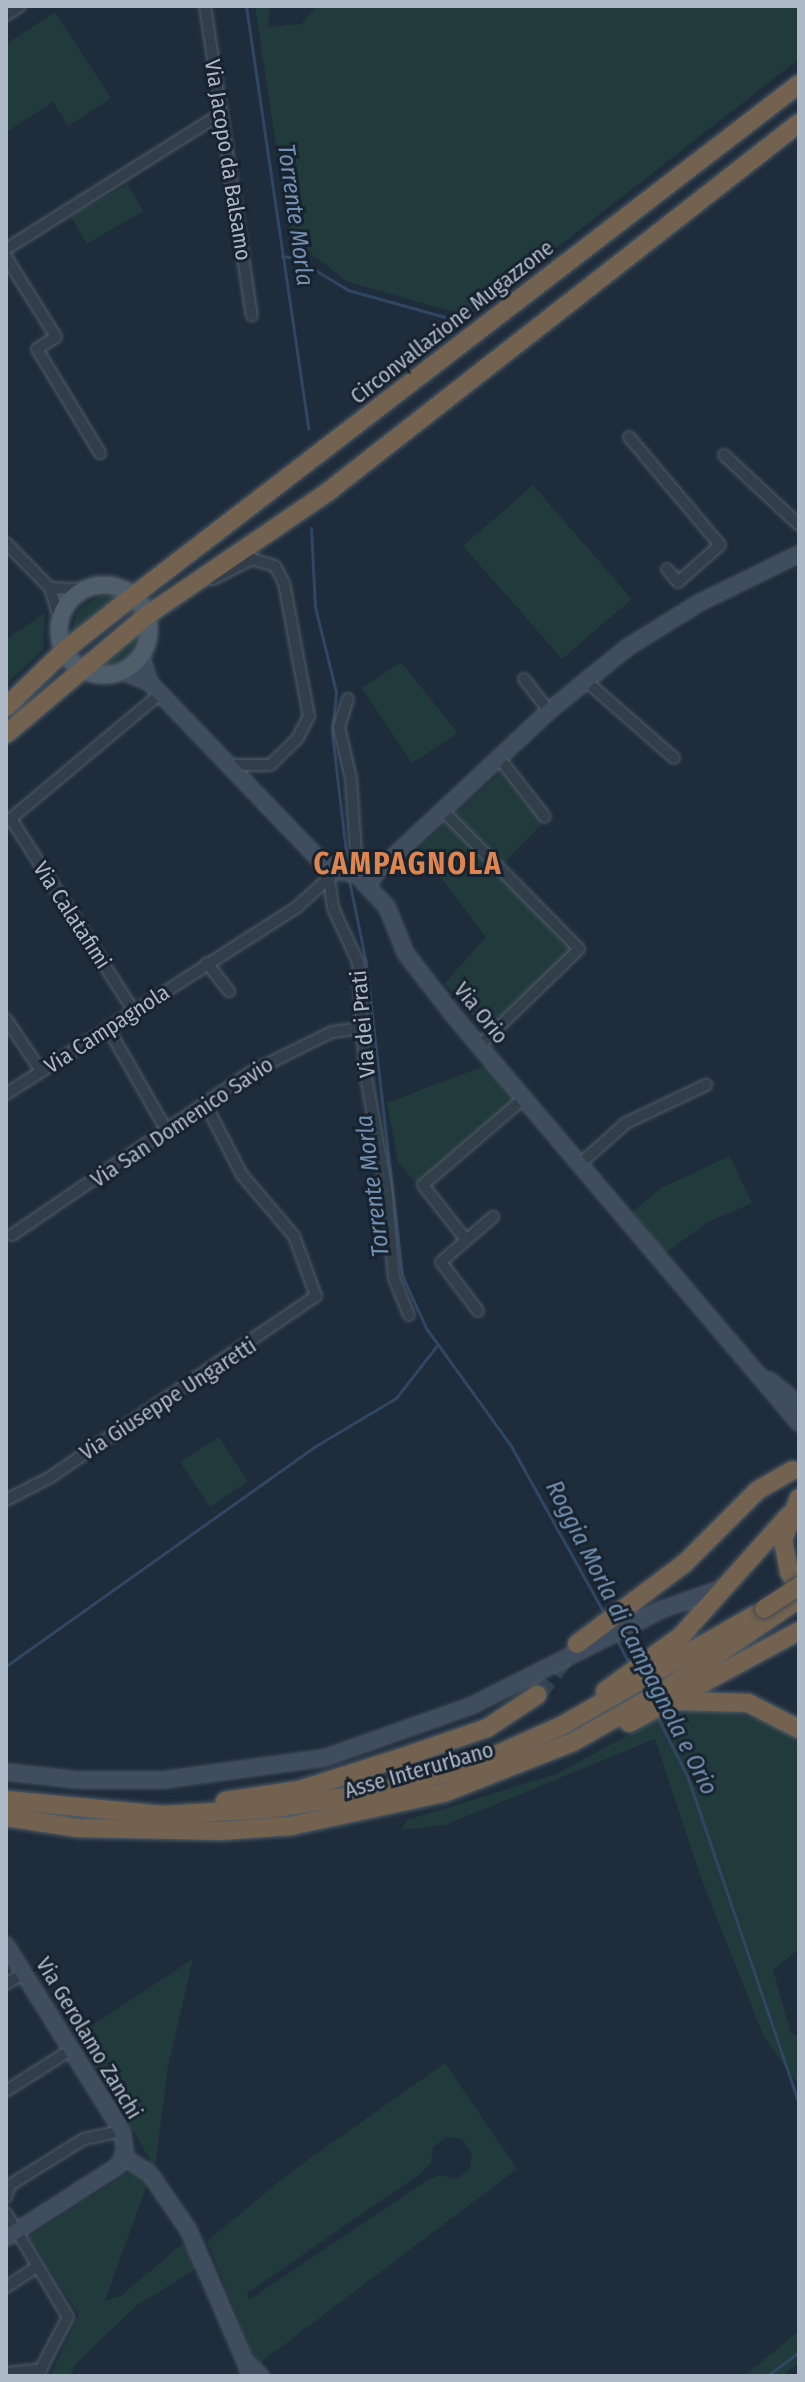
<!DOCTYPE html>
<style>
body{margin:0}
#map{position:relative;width:805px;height:2382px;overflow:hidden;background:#1f2c3b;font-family:"Fira Sans Condensed",sans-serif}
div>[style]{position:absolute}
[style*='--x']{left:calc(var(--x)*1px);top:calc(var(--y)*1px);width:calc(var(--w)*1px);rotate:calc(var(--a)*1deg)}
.green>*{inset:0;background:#213a3c}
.stream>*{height:3px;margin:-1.5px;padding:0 1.5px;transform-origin:1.5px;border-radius:1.5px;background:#2f4762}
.highway-tunnel>*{height:18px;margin-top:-9px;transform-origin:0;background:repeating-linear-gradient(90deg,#344150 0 18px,transparent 0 27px)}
.roads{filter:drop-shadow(0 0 2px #505c68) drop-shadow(0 0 2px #505c68)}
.street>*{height:10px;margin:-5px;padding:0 5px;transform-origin:5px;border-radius:5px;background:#333e4b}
.secondary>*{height:14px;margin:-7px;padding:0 7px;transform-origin:7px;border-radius:7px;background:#404d5e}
.primary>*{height:16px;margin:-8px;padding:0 8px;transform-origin:8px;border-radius:8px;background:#505d6b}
.primary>.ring{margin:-8px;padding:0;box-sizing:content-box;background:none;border:16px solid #505d6b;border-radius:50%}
.highway>*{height:18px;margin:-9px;padding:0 9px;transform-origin:9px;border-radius:9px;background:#72624f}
.bridges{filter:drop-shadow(0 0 2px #3d4955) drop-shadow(0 0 2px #3d4955)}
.highway-bridge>*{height:18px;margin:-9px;padding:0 9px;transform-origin:9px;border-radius:9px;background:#72624f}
span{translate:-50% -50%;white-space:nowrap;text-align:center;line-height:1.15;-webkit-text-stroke:6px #18232f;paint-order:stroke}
.street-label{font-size:22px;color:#adb9c7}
.water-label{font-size:24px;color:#7291b2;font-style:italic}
.district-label{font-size:30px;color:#dd8652;font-weight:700;letter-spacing:2px}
.frame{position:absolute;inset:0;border:8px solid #adb9c7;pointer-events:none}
</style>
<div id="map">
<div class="green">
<i style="clip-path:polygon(255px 6px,270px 6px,268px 27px,301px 24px,318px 6px,799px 6px,799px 59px,469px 316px,348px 282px,290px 237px)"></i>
<i style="clip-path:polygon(55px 12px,111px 98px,68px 126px,53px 102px,6px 132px,6px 44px)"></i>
<i style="clip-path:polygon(128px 184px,143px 211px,87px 244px,71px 217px)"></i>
<i style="clip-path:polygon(533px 485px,632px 599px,562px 659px,463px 546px)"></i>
<i style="clip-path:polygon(100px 596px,119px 596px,71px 633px,78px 610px)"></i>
<i style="clip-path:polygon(45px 613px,43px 650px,6px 684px,6px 639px)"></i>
<i style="clip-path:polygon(143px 629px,140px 647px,130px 659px,111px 667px,97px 666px)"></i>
<i style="clip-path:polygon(401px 662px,458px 733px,412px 763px,362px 688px)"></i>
<i style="clip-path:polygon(502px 771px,543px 823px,497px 870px,574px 949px,489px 1034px,445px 983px,486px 937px,418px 848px)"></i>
<i style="clip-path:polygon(489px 1064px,517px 1097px,416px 1183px,398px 1162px,387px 1103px)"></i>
<i style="clip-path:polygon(730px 1156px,752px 1203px,706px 1223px,666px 1253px,632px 1212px,661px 1188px)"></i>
<i style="clip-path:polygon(219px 1437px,248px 1481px,210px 1507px,180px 1462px)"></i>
<i style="clip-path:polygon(725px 1709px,787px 1730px,799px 1742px,799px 1949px,773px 1970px,791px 2033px,799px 2037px,799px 2086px,763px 2035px,700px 1875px,655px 1739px,445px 1825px,401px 1830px,407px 1820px,556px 1774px,673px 1711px)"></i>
<i style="clip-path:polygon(193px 1959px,168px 2067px,156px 2160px,105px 2301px,121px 2296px,183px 2243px,199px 2267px,136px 2306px,76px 2364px,70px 2376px,50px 2376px,79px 2315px,29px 2236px,150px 2159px,76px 2036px)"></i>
<i style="clip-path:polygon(evenodd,445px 2063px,517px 2169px,260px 2363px,251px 2351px,207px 2241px,292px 2171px,445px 2063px,447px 2137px,463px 2140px,472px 2153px,469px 2170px,456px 2179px,439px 2175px,428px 2180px,249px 2300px,247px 2293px,420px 2174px,431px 2163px,433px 2147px,447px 2137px)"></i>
<i style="clip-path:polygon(799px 2331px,799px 2363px,782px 2376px,744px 2376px)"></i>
</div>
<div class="stream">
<i style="--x:246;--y:6;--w:427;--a:81.6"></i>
<i style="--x:282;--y:256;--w:13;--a:9"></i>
<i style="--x:295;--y:258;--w:62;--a:31.1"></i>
<i style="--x:348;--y:290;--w:108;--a:15.6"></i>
<i style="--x:311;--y:528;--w:79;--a:87.1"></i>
<i style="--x:315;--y:607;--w:88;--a:76.1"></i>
<i style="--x:336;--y:692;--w:41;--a:95.6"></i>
<i style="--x:332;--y:733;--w:137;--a:83.3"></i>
<i style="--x:349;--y:880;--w:85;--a:78.4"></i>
<i style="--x:366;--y:963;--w:314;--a:83.4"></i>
<i style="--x:402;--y:1275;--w:58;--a:65.6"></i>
<i style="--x:426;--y:1328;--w:145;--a:54.2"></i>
<i style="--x:511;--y:1446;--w:193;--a:60.9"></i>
<i style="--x:617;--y:1640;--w:28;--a:63"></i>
<i style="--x:6;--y:1666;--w:378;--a:-35.4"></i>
<i style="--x:314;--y:1447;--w:96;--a:-30.9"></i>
<i style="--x:396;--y:1398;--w:68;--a:-52.1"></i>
<i style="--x:656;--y:1714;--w:72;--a:63.4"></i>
<i style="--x:688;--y:1778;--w:344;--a:71.2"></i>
<i style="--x:767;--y:2376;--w:40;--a:-37"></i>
</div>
<div class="highway-tunnel">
<i style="--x:537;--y:1695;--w:54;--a:-52.5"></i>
</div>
<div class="roads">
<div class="street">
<i style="--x:205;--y:6;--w:313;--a:81.4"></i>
<i style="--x:6;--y:15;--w:17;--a:-33"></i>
<i style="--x:6;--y:249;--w:253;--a:-32.2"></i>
<i style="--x:6;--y:257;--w:94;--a:58"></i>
<i style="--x:56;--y:337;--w:22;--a:148"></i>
<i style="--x:37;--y:349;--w:122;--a:58.8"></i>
<i style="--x:629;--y:437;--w:141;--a:49.9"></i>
<i style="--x:720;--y:545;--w:56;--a:138.6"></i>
<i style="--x:678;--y:582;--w:17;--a:-130"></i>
<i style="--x:724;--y:455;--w:103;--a:43"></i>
<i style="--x:6;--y:543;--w:63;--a:45.6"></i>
<i style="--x:50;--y:588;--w:34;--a:73"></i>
<i style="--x:213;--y:579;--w:44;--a:-27.1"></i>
<i style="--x:252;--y:559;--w:24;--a:17"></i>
<i style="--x:275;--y:566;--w:19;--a:62"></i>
<i style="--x:284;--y:583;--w:135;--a:79.4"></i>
<i style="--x:309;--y:716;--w:25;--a:117"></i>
<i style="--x:298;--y:738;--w:39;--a:136"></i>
<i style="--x:270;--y:765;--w:40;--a:180"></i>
<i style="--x:50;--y:588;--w:37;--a:2"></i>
<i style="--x:524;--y:679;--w:41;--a:52"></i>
<i style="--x:586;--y:681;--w:117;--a:41.2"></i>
<i style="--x:348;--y:699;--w:29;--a:108"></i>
<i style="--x:339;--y:727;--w:53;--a:77"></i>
<i style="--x:351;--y:779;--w:74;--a:86.1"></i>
<i style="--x:356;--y:853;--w:24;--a:62"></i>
<i style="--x:500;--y:759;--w:73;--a:52.2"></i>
<i style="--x:444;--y:812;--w:192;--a:45.4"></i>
<i style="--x:579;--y:949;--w:139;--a:135.9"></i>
<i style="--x:11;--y:819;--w:228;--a:57.4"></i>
<i style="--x:8;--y:821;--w:198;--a:-39.9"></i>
<i style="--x:329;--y:879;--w:29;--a:82"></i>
<i style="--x:333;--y:908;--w:60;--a:65.2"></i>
<i style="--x:358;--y:962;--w:109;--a:86.3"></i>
<i style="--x:365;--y:1071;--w:117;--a:79.7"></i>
<i style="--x:386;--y:1186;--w:92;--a:85"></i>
<i style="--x:394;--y:1278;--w:40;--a:68"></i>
<i style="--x:207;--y:963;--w:36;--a:52"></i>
<i style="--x:6;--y:1019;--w:63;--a:56.1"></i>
<i style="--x:108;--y:1028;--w:119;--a:60.2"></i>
<i style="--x:6;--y:1094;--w:346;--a:-32.7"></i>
<i style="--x:297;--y:907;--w:47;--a:-42.4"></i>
<i style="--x:580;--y:1164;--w:62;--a:-41.7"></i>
<i style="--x:626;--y:1123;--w:89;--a:-25.4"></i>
<i style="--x:12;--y:1235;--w:289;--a:-34.3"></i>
<i style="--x:251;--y:1072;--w:90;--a:-26.3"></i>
<i style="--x:332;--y:1032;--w:29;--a:-8"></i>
<i style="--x:466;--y:1240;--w:70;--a:-128"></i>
<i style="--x:423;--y:1185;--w:133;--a:-40.7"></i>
<i style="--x:478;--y:1311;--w:61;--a:-127.1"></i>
<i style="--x:441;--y:1262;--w:69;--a:-40.9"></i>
<i style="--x:6;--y:1500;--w:48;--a:-27.1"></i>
<i style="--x:49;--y:1478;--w:323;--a:-34.3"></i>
<i style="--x:316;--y:1296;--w:64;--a:-110.1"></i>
<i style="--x:294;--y:1236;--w:80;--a:-130.4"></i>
<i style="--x:242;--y:1175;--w:79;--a:-117.2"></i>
<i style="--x:6;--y:1984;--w:21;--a:-31"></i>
<i style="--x:6;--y:2091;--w:78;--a:-32.5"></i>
<i style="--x:6;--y:2197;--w:13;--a:-72"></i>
<i style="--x:10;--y:2185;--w:87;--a:-31.9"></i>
<i style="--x:84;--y:2139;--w:39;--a:-12"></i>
<i style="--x:6;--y:2213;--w:121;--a:59.2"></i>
<i style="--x:68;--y:2317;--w:67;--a:117.7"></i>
<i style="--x:6;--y:2287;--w:38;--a:-33"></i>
<i style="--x:6;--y:2373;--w:36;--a:-6"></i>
</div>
<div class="secondary">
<i style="--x:141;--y:656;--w:28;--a:72"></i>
<i style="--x:122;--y:671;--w:30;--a:23"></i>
<i style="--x:150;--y:683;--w:244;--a:46.2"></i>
<i style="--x:319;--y:859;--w:22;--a:34"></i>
<i style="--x:337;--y:871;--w:37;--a:11"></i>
<i style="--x:367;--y:874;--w:11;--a:-15"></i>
<i style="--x:378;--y:871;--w:234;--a:-43.1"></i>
<i style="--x:549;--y:711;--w:102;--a:-39"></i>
<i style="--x:628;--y:647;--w:81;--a:-31.9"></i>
<i style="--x:697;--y:604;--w:114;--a:-26.1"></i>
<i style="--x:363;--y:882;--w:35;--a:46"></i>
<i style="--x:387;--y:907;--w:51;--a:68"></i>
<i style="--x:406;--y:954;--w:86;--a:52.1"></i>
<i style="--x:459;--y:1022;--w:526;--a:49.71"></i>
<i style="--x:769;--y:1380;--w:38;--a:39"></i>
<i style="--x:6;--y:1772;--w:73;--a:6.3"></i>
<i style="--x:79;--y:1780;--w:84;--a:0"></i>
<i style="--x:163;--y:1780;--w:162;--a:-7.8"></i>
<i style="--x:324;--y:1758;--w:156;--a:-19.5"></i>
<i style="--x:471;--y:1706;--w:215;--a:-26.8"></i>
<i style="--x:663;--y:1609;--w:64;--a:-19.3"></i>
<i style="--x:6;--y:1945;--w:219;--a:58.1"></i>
<i style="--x:122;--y:2131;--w:21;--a:82"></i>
<i style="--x:125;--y:2152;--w:16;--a:117"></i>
<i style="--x:118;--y:2166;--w:133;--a:147.3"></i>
<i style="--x:124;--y:2157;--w:31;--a:33"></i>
<i style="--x:150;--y:2174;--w:67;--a:55.4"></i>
<i style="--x:188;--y:2229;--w:144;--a:66.6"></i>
<i style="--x:250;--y:2376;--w:16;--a:-108"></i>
<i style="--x:245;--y:2361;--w:22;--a:43"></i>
</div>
<div class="primary">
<i class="ring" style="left:59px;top:585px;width:74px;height:74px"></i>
</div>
<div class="highway">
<i style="--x:6;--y:707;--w:81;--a:-44"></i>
<i style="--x:64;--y:651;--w:87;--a:-38.5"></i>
<i style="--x:132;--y:597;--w:841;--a:-37.56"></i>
<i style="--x:6;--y:734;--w:183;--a:-40.1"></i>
<i style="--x:146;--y:616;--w:222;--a:-34.3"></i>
<i style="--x:329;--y:491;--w:597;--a:-38.06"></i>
<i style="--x:799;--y:1498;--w:45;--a:110.9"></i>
<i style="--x:783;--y:1540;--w:33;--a:79"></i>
<i style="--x:789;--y:1572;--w:20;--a:60"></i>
<i style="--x:577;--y:1644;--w:135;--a:-36.9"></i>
<i style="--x:685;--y:1563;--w:103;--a:-45"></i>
<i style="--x:758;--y:1490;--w:40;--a:-29.7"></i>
<i style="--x:605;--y:1691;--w:94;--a:-35.9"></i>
<i style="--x:681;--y:1636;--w:162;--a:-48.2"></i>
<i style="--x:677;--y:1701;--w:71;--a:1.6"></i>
<i style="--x:748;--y:1703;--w:57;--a:27"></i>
<i style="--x:629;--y:1723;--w:193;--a:-28.4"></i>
<i style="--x:6;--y:1800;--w:157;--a:5.5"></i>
<i style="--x:162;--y:1815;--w:107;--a:-3.2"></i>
<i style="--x:269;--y:1809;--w:110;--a:-8.9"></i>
<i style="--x:378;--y:1792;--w:102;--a:-15.9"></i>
<i style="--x:476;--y:1764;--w:93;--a:-24.1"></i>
<i style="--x:561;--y:1726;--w:224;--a:-29.8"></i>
<i style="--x:225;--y:1801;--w:75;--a:-8.5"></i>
<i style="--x:299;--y:1790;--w:109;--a:-17.6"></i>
<i style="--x:403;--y:1757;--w:89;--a:-19"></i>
<i style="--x:487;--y:1728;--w:60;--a:-33.4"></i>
<i style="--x:6;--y:1817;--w:73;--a:8.7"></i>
<i style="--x:78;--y:1828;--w:143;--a:1.2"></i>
<i style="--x:221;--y:1831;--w:70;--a:-4.1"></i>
<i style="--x:291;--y:1826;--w:157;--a:-12.2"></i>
<i style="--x:444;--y:1793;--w:139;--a:-21.6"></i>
<i style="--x:573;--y:1742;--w:103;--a:-29.5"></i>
<i style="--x:663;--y:1691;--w:164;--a:-34.1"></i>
</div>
</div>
<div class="bridges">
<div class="highway-bridge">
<i style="--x:764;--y:1609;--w:42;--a:-33.3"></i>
</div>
</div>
<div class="street-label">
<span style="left:228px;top:160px;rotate:81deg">Via Jacopo da Balsamo</span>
<span style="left:452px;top:322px;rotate:-38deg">Circonvallazione Mugazzone</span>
<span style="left:72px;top:915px;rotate:57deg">Via Calatafimi</span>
<span style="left:481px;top:1013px;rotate:51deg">Via Orio</span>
<span style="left:363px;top:1024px;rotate:-95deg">Via dei Prati</span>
<span style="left:107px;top:1029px;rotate:-33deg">Via Campagnola</span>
<span style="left:182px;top:1122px;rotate:-34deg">Via San Domenico Savio</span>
<span style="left:168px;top:1399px;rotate:-33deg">Via Giuseppe Ungaretti</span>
<span style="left:419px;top:1770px;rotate:-16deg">Asse Interurbano</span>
<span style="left:89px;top:2038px;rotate:59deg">Via Gerolamo Zanchi</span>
</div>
<div class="water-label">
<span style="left:295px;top:215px;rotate:82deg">Torrente Morla</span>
<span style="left:373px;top:1186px;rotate:-97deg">Torrente Morla</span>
<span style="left:631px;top:1638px;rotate:63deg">Roggia Morla di Campagnola e Orio</span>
</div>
<div class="district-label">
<span style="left:408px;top:864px">CAMPAGNOLA</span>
</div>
<div class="frame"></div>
</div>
